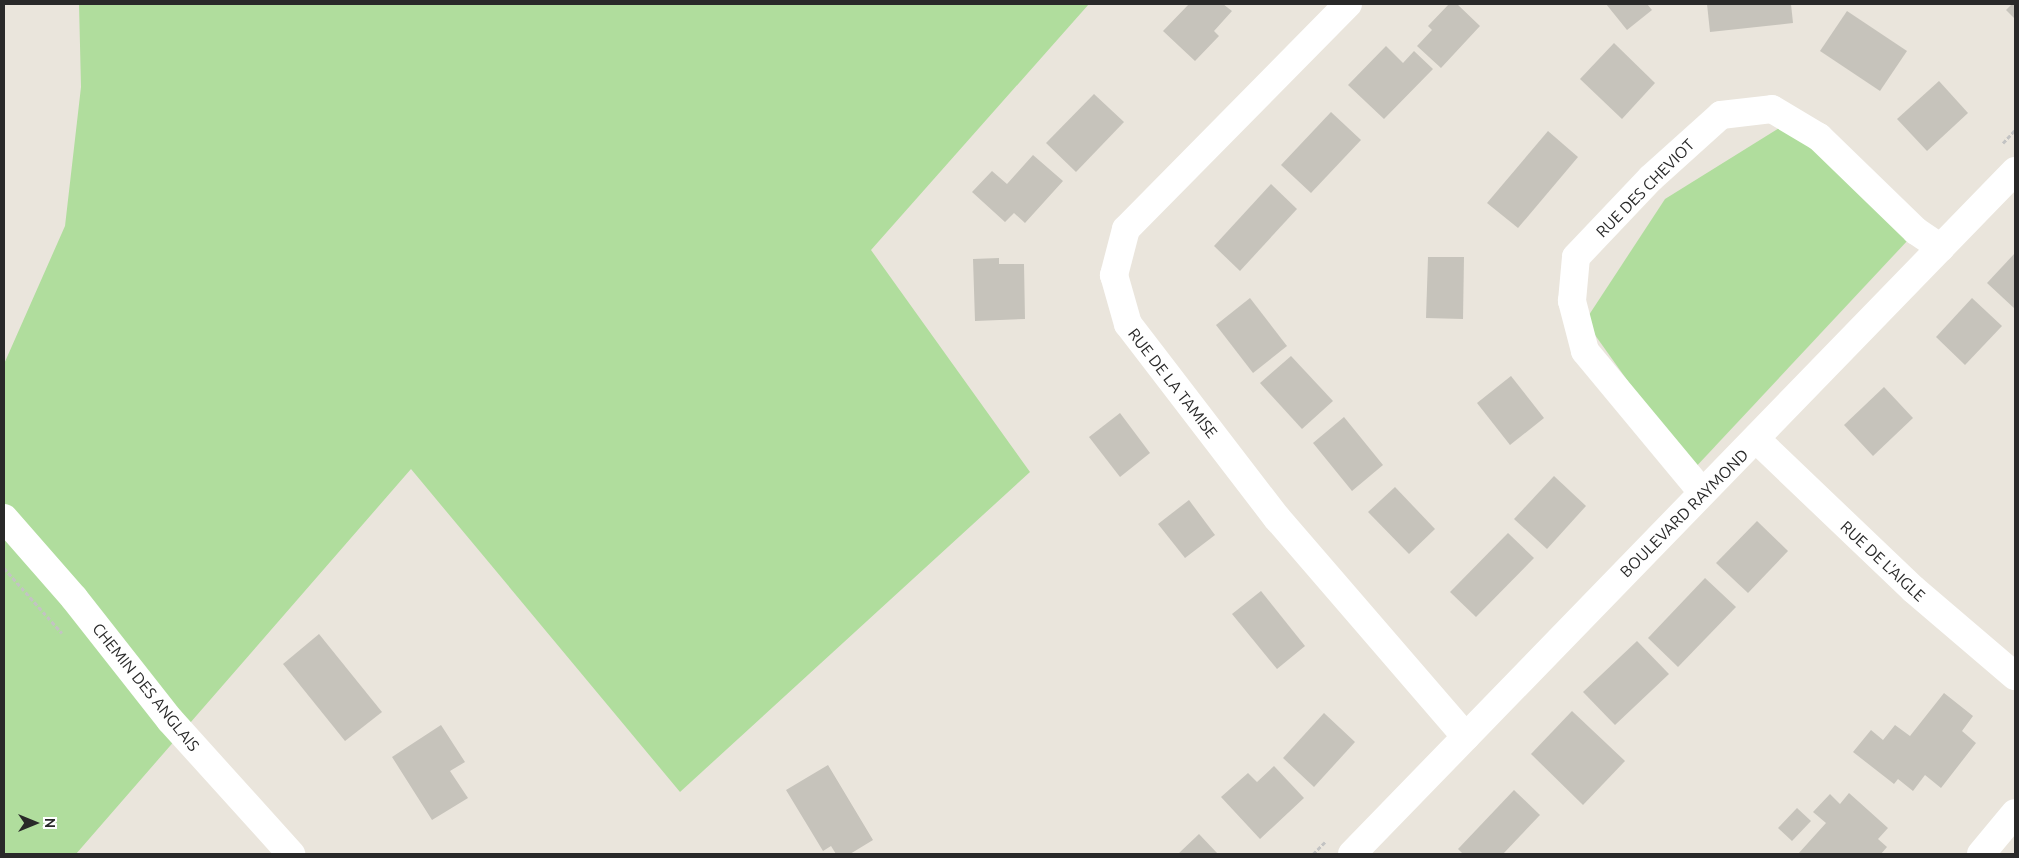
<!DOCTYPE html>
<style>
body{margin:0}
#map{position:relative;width:2019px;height:858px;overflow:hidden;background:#eae5dc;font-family:Ubuntu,sans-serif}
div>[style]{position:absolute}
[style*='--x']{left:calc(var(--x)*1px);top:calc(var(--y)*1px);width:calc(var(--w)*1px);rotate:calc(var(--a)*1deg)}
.green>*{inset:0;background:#b0dd9d}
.building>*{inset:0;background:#c6c3bb}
.path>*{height:3px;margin-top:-1.5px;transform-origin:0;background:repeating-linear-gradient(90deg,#c3c3c3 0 4px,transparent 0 6.5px)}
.minor>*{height:28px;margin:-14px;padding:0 14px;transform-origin:14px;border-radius:14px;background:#fff}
span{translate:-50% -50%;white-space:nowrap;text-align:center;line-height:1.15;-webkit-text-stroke:4px #fff;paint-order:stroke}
.street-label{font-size:16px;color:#292929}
.frame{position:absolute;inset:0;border:5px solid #292929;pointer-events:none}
.north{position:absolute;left:10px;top:798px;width:50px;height:50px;-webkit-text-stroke:4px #fff;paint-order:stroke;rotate:90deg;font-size:14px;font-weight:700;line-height:20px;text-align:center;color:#292929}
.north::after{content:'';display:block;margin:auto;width:18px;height:22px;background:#292929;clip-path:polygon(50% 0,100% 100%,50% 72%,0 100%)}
</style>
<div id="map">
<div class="green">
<i style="clip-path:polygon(79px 4px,1089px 4px,871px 250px,1030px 472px,680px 792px,411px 469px,76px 854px,4px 854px,4px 364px,65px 226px,81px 87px)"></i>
<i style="clip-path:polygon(1784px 125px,1923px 224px,1692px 471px,1585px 321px,1665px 199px)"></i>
</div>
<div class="building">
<i style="clip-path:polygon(1189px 4px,1223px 4px,1232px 11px,1214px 31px,1219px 36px,1195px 61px,1163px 31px)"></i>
<i style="clip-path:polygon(1449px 4px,1457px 4px,1480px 26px,1441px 68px,1417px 46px,1432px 30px,1428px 26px)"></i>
<i style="clip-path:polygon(1606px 4px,1647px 4px,1652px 10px,1627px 30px)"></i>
<i style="clip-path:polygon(1707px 4px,1791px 4px,1793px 23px,1710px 32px)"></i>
<i style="clip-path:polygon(2012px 4px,2015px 4px,2015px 19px,2006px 10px)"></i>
<i style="clip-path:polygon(1847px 11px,1907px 51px,1880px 91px,1820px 51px)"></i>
<i style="clip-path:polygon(1614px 43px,1655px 83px,1622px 119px,1580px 79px)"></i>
<i style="clip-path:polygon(1386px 46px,1403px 63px,1414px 51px,1433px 69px,1384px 119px,1348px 85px)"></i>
<i style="clip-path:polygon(1939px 81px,1968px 113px,1927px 151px,1897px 119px)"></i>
<i style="clip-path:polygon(1094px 94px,1124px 122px,1076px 172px,1046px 143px)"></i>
<i style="clip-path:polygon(1331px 112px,1361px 140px,1311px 193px,1281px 165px)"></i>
<i style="clip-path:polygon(1548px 131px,1578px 157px,1518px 228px,1487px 203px)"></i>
<i style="clip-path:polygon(1033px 155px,1063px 181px,1025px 223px,1014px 213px,1005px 222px,972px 192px,992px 171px,1007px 184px)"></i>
<i style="clip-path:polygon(1271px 184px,1297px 209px,1240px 271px,1214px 246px)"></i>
<i style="clip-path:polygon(2015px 253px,2015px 309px,1987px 283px)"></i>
<i style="clip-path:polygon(1428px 257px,1464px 257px,1463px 319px,1426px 318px)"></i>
<i style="clip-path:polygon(999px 258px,999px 264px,1024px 264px,1025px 319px,975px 321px,973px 259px)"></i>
<i style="clip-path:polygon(1250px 298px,1287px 346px,1253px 373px,1216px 325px)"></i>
<i style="clip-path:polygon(1972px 298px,2002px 326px,1965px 365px,1936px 337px)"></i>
<i style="clip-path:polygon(1291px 356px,1333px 401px,1302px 429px,1260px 383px)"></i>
<i style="clip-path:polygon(1511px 376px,1544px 418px,1510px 445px,1477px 403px)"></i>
<i style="clip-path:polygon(1884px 387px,1913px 418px,1873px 456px,1844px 425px)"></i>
<i style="clip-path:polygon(1120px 413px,1150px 453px,1120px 477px,1089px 437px)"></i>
<i style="clip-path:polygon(1344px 417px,1383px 465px,1352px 491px,1313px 443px)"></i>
<i style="clip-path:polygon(1554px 476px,1586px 506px,1547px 549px,1514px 519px)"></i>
<i style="clip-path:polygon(1395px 487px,1435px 529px,1409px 554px,1368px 512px)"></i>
<i style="clip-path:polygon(1189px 500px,1215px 535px,1185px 558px,1158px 524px)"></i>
<i style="clip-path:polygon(1757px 521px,1788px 551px,1748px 593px,1716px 563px)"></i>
<i style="clip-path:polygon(1508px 533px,1534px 558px,1476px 617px,1450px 592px)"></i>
<i style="clip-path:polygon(1705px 578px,1736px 607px,1678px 667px,1648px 638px)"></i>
<i style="clip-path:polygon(1261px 591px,1305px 646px,1277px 669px,1232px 614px)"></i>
<i style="clip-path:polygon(319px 634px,382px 712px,345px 741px,283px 664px)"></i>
<i style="clip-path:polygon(1637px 641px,1669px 674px,1615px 725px,1583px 692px)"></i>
<i style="clip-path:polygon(1944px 693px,1973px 716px,1962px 731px,1976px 743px,1941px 788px,1925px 775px,1913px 791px,1898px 779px,1894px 784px,1853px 752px,1871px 730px,1883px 740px,1895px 725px,1910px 736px)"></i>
<i style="clip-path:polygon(1572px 711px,1625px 761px,1583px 805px,1531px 754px)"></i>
<i style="clip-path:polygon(1324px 713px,1355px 742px,1314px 787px,1283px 758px)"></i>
<i style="clip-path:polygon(441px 725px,465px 762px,450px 771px,468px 798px,432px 820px,392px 757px)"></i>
<i style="clip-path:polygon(828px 765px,873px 840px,850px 854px,836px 854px,831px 846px,823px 851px,786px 790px)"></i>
<i style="clip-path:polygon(1274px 766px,1304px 798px,1260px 839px,1221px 797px,1248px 773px,1257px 782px)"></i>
<i style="clip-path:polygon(1514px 790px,1540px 815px,1503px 854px,1463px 854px,1458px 849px)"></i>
<i style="clip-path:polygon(1849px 793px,1888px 828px,1878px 839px,1887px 847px,1881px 854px,1798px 854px,1826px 823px,1813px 812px,1830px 794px,1840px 804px)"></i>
<i style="clip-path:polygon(1797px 808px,1811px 821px,1792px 841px,1778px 828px)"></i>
<i style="clip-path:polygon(1199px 834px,1218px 854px,1178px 854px)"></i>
</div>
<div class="path">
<i style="--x:2003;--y:143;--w:18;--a:-47"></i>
<i style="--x:4;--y:568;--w:87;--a:48.3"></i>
<i style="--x:1313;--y:854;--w:17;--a:-45"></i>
</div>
<div class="minor">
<i style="--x:1348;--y:4;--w:316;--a:134.6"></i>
<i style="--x:1126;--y:229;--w:48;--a:104.6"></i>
<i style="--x:1114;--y:275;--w:51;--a:74.1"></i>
<i style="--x:1128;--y:324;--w:245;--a:52.5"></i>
<i style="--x:1277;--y:518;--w:289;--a:49.2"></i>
<i style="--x:1757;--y:440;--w:216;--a:43.7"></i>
<i style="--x:1913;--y:589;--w:134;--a:40.5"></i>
<i style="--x:1702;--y:492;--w:183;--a:-129.7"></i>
<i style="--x:1585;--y:351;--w:52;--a:-104.6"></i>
<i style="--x:1572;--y:301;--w:44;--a:-84.8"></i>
<i style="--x:1576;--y:257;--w:109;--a:-46.5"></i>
<i style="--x:1651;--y:178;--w:94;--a:-42"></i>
<i style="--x:1721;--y:115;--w:51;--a:-6.7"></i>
<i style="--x:1772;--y:109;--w:55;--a:30.8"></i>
<i style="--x:1819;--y:137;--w:135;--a:44.1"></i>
<i style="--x:1916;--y:231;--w:30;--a:34"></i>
<i style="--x:4;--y:518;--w:106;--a:48.8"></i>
<i style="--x:74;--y:598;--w:155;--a:51.8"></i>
<i style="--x:170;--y:720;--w:181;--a:47.9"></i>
<i style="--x:1352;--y:854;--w:952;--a:-45.85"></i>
<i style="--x:1981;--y:854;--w:53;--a:-50.3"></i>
</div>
<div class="street-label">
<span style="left:1645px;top:188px;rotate:-45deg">RUE DES CHEVIOT</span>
<span style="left:1173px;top:383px;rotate:52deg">RUE DE LA TAMISE</span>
<span style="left:1684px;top:513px;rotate:-45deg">BOULEVARD RAYMOND</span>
<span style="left:1883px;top:561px;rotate:43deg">RUE DE L'AIGLE</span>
<span style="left:146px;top:687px;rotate:51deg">CHEMIN DES ANGLAIS</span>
</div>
<div class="frame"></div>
<div class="north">N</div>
</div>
